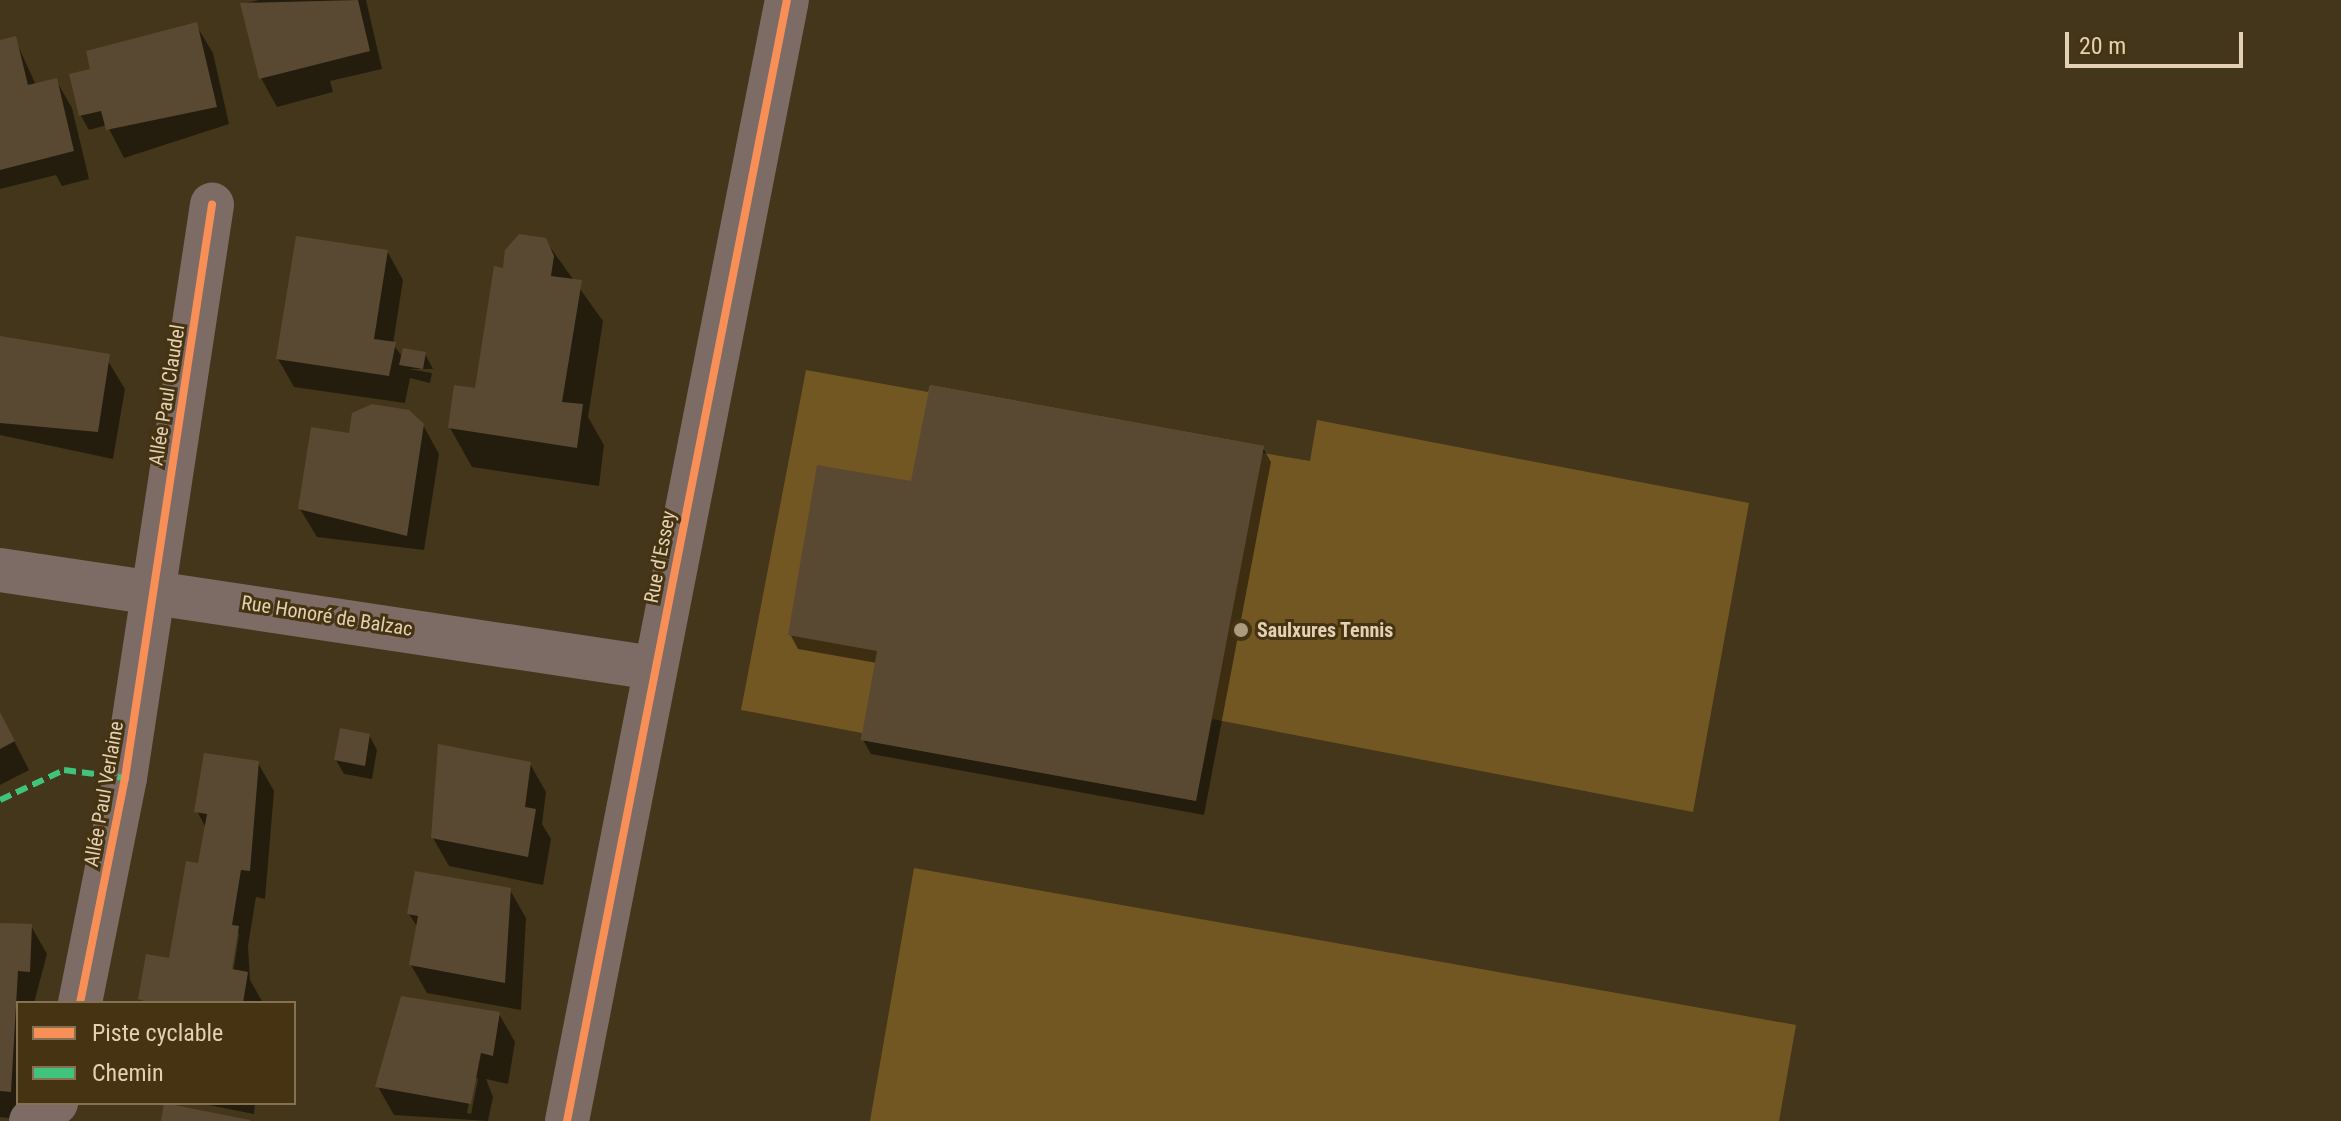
<!DOCTYPE html>
<meta charset="utf-8">
<style>
body{margin:0}
#map{position:relative;width:2341px;height:1121px;overflow:hidden;background:#44361a;font-family:"Roboto Condensed",sans-serif}
div>[style]{position:absolute}
[style*='--x']{left:calc(var(--x)*1px);top:calc(var(--y)*1px);width:calc(var(--w)*1px);rotate:calc(var(--a)*1deg)}
.green>*{inset:0;background:#735723}
.shadow>*{inset:0;background:#0007}
.building>*{inset:0;background:#594933}
.minor>*{height:44px;margin:-22px;padding:0 22px;transform-origin:22px;border-radius:22px;background:#7d6b66}
.quiet>*{height:6px;margin-top:-3px;transform-origin:0;background:repeating-linear-gradient(90deg,#40c37c 0 12px,transparent 0 18px)}
.cycleway>*{height:8px;margin:-4px;padding:0 4px;transform-origin:4px;border-radius:4px;background:#f78f57}
.dots>*{width:22px;height:22px;translate:-50% -50%;box-sizing:border-box;border:4px solid #453312;border-radius:50%}
span{translate:-50% -50%;white-space:nowrap;text-align:center;line-height:1.15;-webkit-text-stroke:6px #453312;paint-order:stroke}
.street-label{font-size:20px;color:#e4d1b3}
.poi-label{font-size:20px;color:#e4d1b3;font-weight:700}
.left{translate:0 -50%;text-align:left}
.legend{position:absolute;left:16px;top:1001px;width:280px;height:104px;box-sizing:border-box;background:#453312;border:2px solid #857252;margin:0;padding:10px 14px;list-style:none;font-size:24px;color:#e4d1b3}
.legend li{display:flex;align-items:center;gap:16px;height:40px}
.legend b{width:40px;border:2px solid #857252}
.scale{position:absolute;left:2065px;top:32px;width:178px;height:36px;box-sizing:border-box;border:4px solid #e4d1b3;border-top:0;padding-left:10px;font-size:24px;line-height:28px;white-space:nowrap;color:#e4d1b3;-webkit-text-stroke:6px #453312;paint-order:stroke}
</style>
<div id="map">
<div class="green">
<i style="clip-path:polygon(806px 370px,928px 392px,930px 385px,1264px 446px,1263px 453px,1310px 461px,1317px 420px,1749px 503px,1693px 812px,1212px 719px,1196px 801px,861px 740px,862px 733px,741px 710px)"></i>
<i style="clip-path:polygon(914px 868px,1796px 1025px,1779px 1121px,870px 1121px)"></i>
</div>
<div class="shadow">
<i style="clip-path:polygon(259px 0,366px 0,382px 69px,330px 81px,333px 92px,277px 107px,261px 78px,242px 4px)"></i>
<i style="clip-path:polygon(196px 25px,213px 53px,229px 124px,124px 158px,107px 125px,89px 130px,81px 116px,89px 71px)"></i>
<i style="clip-path:polygon(15px 39px,36px 85px,56px 80px,72px 108px,89px 179px,62px 186px,56px 175px,0 189px,0 42px)"></i>
<i style="clip-path:polygon(545px 240px,603px 321px,588px 417px,604px 445px,599px 486px,472px 467px,450px 428px,477px 390px,504px 270px)"></i>
<i style="clip-path:polygon(387px 251px,403px 280px,393px 344px,403px 358px,425px 354px,433px 369px,409px 369px,432px 373px,430px 383px,410px 378px,405px 403px,294px 387px,278px 359px)"></i>
<i style="clip-path:polygon(0 338px,108px 361px,125px 389px,113px 459px,0 435px)"></i>
<i style="clip-path:polygon(423px 425px,439px 454px,424px 550px,317px 537px,300px 509px,351px 435px)"></i>
<i style="clip-path:polygon(1263px 448px,1271px 462px,1204px 815px,871px 754px,863px 740px,877px 663px,798px 649px,790px 634px,913px 483px)"></i>
<i style="clip-path:polygon(0 713px,29px 770px,0 785px)"></i>
<i style="clip-path:polygon(369px 735px,377px 750px,372px 779px,344px 774px,336px 760px)"></i>
<i style="clip-path:polygon(evenodd,258px 763px,274px 791px,265px 899px,256px 897px,248px 946px,250px 980px,263px 1003px,143px 1003px,171px 960px,200px 865px,206px 828px,197px 811px,258px 763px,237px 925px,239px 935px,232px 979px,229px 978px,237px 925px)"></i>
<i style="clip-path:polygon(530px 764px,546px 792px,542px 824px,551px 839px,543px 885px,449px 866px,433px 838px)"></i>
<i style="clip-path:polygon(510px 890px,526px 918px,521px 1010px,427px 993px,411px 965px,418px 928px,409px 914px)"></i>
<i style="clip-path:polygon(0 924px,31px 926px,47px 954px,34px 1003px,18px 1003px,18px 1103px,28px 1103px,27px 1120px,0 1117px)"></i>
<i style="clip-path:polygon(evenodd,499px 1014px,515px 1042px,508px 1084px,486px 1079px,493px 1097px,488px 1121px,394px 1115px,378px 1087px,499px 1014px,474px 1076px,478px 1079px,471px 1114px,467px 1113px,474px 1076px)"></i>
<i style="clip-path:polygon(198px 1103px,255px 1103px,254px 1114px)"></i>
</div>
<div class="building">
<i style="clip-path:polygon(358px 0,370px 51px,259px 79px,240px 3px)"></i>
<i style="clip-path:polygon(197px 22px,217px 107px,106px 130px,101px 111px,79px 116px,69px 74px,90px 69px,86px 51px)"></i>
<i style="clip-path:polygon(16px 36px,28px 85px,57px 78px,74px 151px,0 170px,0 40px)"></i>
<i style="clip-path:polygon(519px 234px,546px 238px,554px 256px,551px 276px,582px 280px,562px 402px,583px 404px,577px 448px,448px 428px,454px 385px,475px 388px,494px 266px,503px 268px,505px 250px)"></i>
<i style="clip-path:polygon(296px 236px,388px 250px,374px 339px,396px 342px,389px 376px,276px 359px)"></i>
<i style="clip-path:polygon(0 336px,110px 354px,98px 432px,0 423px)"></i>
<i style="clip-path:polygon(403px 348px,426px 352px,423px 369px,399px 365px)"></i>
<i style="clip-path:polygon(930px 385px,1264px 446px,1196px 801px,861px 740px,877px 651px,788px 635px,817px 465px,911px 481px)"></i>
<i style="clip-path:polygon(372px 404px,409px 410px,424px 424px,407px 536px,298px 509px,311px 427px,349px 433px,352px 413px)"></i>
<i style="clip-path:polygon(0 712px,15px 741px,0 749px)"></i>
<i style="clip-path:polygon(340px 728px,370px 734px,365px 766px,334px 760px)"></i>
<i style="clip-path:polygon(438px 744px,531px 762px,525px 807px,536px 809px,528px 857px,431px 838px)"></i>
<i style="clip-path:polygon(204px 753px,259px 761px,250px 871px,241px 870px,232px 925px,239px 926px,232px 969px,248px 972px,243px 1003px,150px 1003px,138px 999px,146px 954px,169px 958px,186px 861px,198px 863px,207px 814px,194px 812px)"></i>
<i style="clip-path:polygon(415px 871px,511px 888px,505px 983px,409px 965px,418px 916px,407px 914px)"></i>
<i style="clip-path:polygon(0 923px,32px 924px,30px 972px,18px 971px,11px 1092px,0 1091px)"></i>
<i style="clip-path:polygon(401px 996px,500px 1012px,493px 1056px,481px 1053px,471px 1104px,375px 1087px)"></i>
<i style="clip-path:polygon(164px 1103px,250px 1120px,250px 1121px,161px 1121px)"></i>
</div>
<div class="minor">
<i style="--x:0;--y:570;--w:661;--a:8.52"></i>
<i style="--x:80;--y:1003;--w:229;--a:-78.7"></i>
<i style="--x:125;--y:778;--w:580;--a:-81.37"></i>
<i style="--x:31;--y:1121;--w:31;--a:-36"></i>
<i style="--x:567;--y:1121;--w:1142;--a:-78.9"></i>
</div>
<div class="quiet">
<i style="--x:0;--y:800;--w:71;--a:-25.1"></i>
<i style="--x:64;--y:770;--w:62;--a:7.5"></i>
</div>
<div class="cycleway">
<i style="--x:80;--y:1003;--w:229;--a:-78.7"></i>
<i style="--x:125;--y:778;--w:580;--a:-81.37"></i>
<i style="--x:567;--y:1121;--w:1142;--a:-78.9"></i>
</div>
<div class="dots">
<i style="left:1241px;top:630px;background:#ac9b7d"></i>
</div>
<div class="street-label">
<span style="left:167px;top:395px;rotate:-81deg">Allée Paul Claudel</span>
<span style="left:660px;top:557px;rotate:-79deg">Rue d'Essey</span>
<span style="left:327px;top:616px;rotate:9deg">Rue Honoré de Balzac</span>
<span style="left:104px;top:794px;rotate:-80deg">Allée Paul Verlaine</span>
</div>
<div class="poi-label">
<span class="left" style="left:1257px;top:630px">Saulxures Tennis</span>
</div>
<ul class="legend">
<li><b style="height:10px;background:#f78f57"></b>Piste cyclable</li>
<li><b style="height:10px;background:#40c37c"></b>Chemin</li>
</ul>
<div class="scale">20 m</div>
</div>
